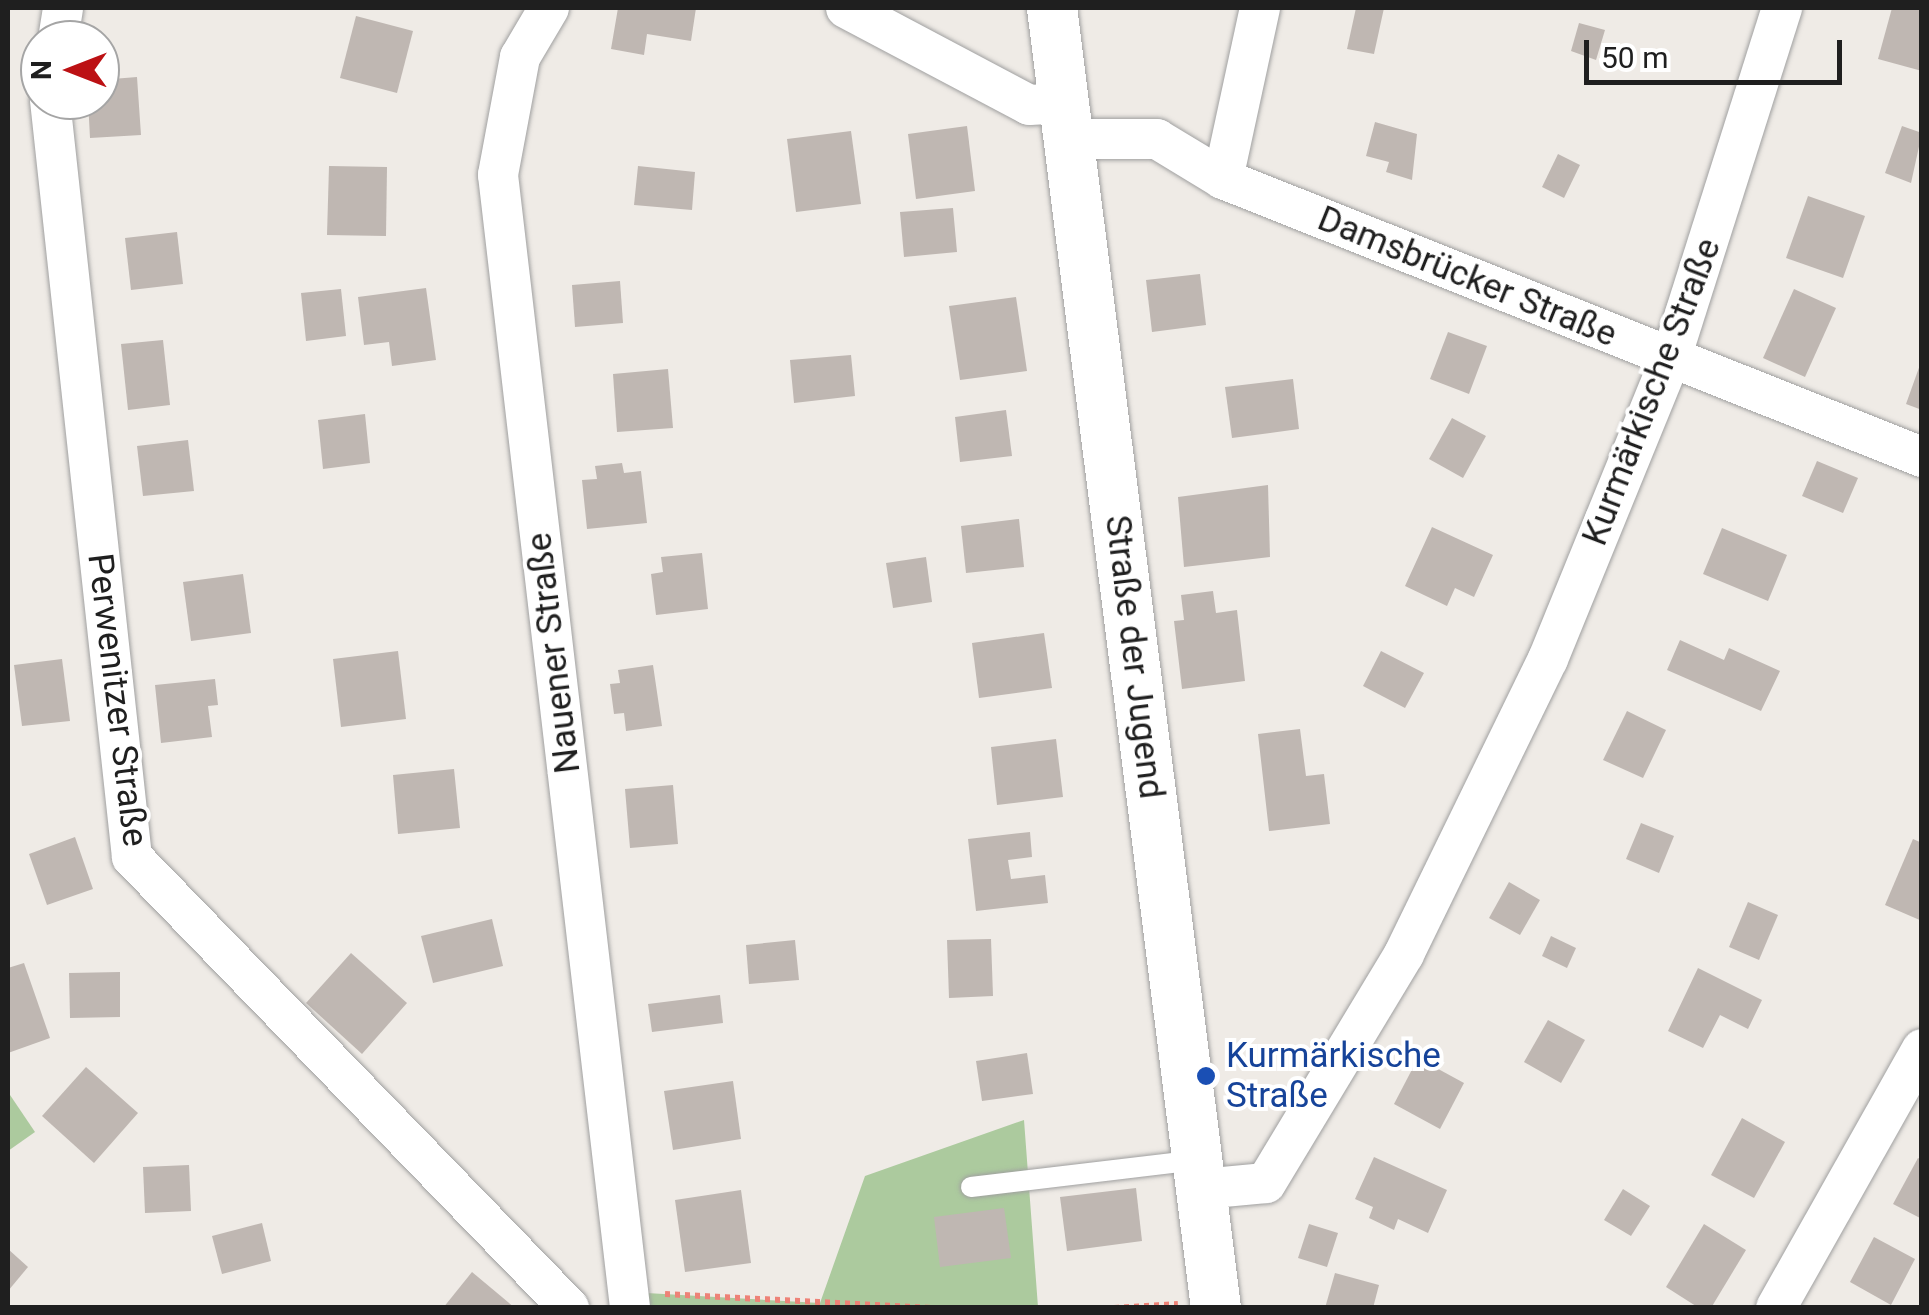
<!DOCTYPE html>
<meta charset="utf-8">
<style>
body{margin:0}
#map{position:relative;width:1929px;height:1315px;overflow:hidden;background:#efebe6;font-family:Roboto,sans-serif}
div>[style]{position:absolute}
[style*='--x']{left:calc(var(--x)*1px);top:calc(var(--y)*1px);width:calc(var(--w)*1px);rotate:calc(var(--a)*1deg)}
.forest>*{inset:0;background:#acca9e}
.building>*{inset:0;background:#bfb7b2}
.path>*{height:6px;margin-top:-3px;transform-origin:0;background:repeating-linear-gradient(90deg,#ee8277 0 5px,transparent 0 10px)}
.roads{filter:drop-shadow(0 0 2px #a0a0a0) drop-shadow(0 0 2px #a0a0a0)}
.service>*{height:20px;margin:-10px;padding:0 10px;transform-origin:10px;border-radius:10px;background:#fff}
.minor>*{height:40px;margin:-20px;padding:0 20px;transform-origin:20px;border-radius:20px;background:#fff}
.tertiary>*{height:50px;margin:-25px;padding:0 25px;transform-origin:25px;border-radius:25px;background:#fff}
.dots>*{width:28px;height:28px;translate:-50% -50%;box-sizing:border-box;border:5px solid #fff;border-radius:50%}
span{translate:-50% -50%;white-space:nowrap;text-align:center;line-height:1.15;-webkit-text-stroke:8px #fff;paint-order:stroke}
.street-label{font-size:35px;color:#1f1f1f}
.transit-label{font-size:35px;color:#164399}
.left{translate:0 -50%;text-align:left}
.frame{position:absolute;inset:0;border:10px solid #1f1f1f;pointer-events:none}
.north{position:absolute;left:20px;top:20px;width:100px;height:100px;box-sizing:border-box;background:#fff;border:2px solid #a5a5a5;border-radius:50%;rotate:270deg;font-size:28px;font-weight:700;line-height:40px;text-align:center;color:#1f1f1f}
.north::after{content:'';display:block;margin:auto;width:35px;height:45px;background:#bc1114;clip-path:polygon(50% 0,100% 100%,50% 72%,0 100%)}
.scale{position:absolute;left:1584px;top:40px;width:258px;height:45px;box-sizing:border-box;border:5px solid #1f1f1f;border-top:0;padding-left:12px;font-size:30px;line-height:35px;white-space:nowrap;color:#1f1f1f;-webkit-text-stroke:8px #fff;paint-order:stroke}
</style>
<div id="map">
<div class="forest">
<i style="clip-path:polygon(8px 1092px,35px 1132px,8px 1151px)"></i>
<i style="clip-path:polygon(1024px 1120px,1038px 1307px,630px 1308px,629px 1292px,820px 1303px,865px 1176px)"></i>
</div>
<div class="building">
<i style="clip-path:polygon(618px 8px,696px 8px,691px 41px,647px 34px,644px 55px,611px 49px)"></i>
<i style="clip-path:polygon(1356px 8px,1384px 8px,1374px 54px,1347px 49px)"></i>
<i style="clip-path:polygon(1892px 8px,1922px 8px,1922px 71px,1878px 59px)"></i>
<i style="clip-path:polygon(356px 16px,413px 31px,397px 93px,340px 78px)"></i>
<i style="clip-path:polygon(1579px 23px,1605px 30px,1596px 60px,1571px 51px)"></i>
<i style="clip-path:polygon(137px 77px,141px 135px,90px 138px,88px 100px,100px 100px,100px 80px)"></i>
<i style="clip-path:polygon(1375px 122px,1417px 134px,1412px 180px,1386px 172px,1389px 162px,1366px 156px)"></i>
<i style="clip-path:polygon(967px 126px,975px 191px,916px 199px,908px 134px)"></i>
<i style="clip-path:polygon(1902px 126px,1922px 133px,1911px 183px,1885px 173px)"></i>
<i style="clip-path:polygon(851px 131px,861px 204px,796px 212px,787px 139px)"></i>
<i style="clip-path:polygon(1558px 154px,1580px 165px,1564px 198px,1542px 187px)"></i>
<i style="clip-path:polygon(329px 166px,387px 167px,386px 236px,327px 235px)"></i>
<i style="clip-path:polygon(638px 166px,695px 172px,692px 210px,634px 205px)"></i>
<i style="clip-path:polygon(1808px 196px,1865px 216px,1843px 278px,1786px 258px)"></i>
<i style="clip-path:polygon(953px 208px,957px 252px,904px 257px,900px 212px)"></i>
<i style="clip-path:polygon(177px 232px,183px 284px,131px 290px,125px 238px)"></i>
<i style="clip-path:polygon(1200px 274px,1206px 325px,1152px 332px,1146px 280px)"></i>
<i style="clip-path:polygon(620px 281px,623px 323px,575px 327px,572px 285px)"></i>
<i style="clip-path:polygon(426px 288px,436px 360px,392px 366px,389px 342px,364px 345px,358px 297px)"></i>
<i style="clip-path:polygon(341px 289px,346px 336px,306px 341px,301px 293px)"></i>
<i style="clip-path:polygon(1794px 289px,1836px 308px,1805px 377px,1763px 358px)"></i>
<i style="clip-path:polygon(1016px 297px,1027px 371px,960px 380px,949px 306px)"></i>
<i style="clip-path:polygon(1448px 332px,1487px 346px,1469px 394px,1430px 379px)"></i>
<i style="clip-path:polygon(163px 340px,170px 405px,128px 410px,121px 344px)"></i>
<i style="clip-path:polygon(851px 355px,855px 396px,794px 403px,790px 360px)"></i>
<i style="clip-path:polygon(1921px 362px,1922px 362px,1922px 410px,1906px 404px)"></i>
<i style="clip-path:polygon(668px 369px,673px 428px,617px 432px,613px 374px)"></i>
<i style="clip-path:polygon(1293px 379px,1299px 429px,1232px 438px,1225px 387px)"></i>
<i style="clip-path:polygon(1006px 410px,1012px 456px,960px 462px,955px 417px)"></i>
<i style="clip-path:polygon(365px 414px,370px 463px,323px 469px,318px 420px)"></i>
<i style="clip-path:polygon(1452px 418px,1486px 436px,1463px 478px,1429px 459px)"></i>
<i style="clip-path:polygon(188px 440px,194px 491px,143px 496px,137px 446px)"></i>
<i style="clip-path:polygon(1817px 461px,1858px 478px,1843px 513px,1802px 496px)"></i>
<i style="clip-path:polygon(622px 463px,624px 473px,641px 471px,647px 523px,587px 529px,582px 480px,597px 479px,595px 466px)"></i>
<i style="clip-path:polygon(1268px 485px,1270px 557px,1184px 567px,1178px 497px)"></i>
<i style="clip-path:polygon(1019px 519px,1024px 567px,966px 573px,961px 526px)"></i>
<i style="clip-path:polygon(1432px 527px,1493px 555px,1474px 597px,1455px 588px,1447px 606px,1405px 586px)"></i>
<i style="clip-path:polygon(1722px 528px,1787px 555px,1768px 601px,1703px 574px)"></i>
<i style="clip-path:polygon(702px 553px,708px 609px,656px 615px,651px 574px,663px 572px,661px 557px)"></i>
<i style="clip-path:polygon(926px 557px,932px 602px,893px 608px,886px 563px)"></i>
<i style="clip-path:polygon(243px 574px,251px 633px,191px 641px,183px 582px)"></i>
<i style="clip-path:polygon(1213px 591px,1216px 613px,1237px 610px,1245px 681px,1182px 689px,1174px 621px,1184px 620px,1181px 595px)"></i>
<i style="clip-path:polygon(1044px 633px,1052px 688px,979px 698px,972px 643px)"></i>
<i style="clip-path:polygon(1680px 640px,1724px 660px,1729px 648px,1780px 671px,1761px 711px,1667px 670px)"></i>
<i style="clip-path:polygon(398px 651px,406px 719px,341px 727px,333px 659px)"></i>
<i style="clip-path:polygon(1381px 651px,1424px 673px,1405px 708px,1363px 686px)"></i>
<i style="clip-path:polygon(62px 659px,70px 721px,22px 726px,14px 665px)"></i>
<i style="clip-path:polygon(653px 665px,662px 726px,626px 731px,624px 713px,614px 714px,610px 684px,620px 683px,618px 670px)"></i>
<i style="clip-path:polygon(215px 679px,218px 705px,208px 706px,212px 737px,161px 743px,155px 685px)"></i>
<i style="clip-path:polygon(1627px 711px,1666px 730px,1643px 778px,1603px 760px)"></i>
<i style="clip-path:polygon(1300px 729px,1306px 776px,1324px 774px,1330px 824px,1269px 831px,1258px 734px)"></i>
<i style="clip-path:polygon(1056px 739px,1063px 797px,997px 805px,991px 747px)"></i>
<i style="clip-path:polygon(454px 769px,460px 828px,398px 834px,393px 775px)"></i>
<i style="clip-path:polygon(673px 785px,678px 844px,630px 848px,625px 789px)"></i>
<i style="clip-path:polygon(1641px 823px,1674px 836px,1659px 873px,1626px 859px)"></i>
<i style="clip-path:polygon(1030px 832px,1032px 857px,1008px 860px,1011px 879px,1045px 875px,1048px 903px,976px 911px,968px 839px)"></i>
<i style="clip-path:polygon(75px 837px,93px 889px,47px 905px,29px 854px)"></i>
<i style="clip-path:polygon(1913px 839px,1922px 843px,1922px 921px,1885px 905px)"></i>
<i style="clip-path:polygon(1509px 882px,1540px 900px,1520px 935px,1489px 918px)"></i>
<i style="clip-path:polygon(1748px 902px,1778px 915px,1759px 960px,1729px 947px)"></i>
<i style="clip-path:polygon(492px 919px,503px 966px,433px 983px,421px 936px)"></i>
<i style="clip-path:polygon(1551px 936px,1576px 948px,1567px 968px,1542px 956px)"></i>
<i style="clip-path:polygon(991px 939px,993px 996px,949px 998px,947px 940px)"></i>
<i style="clip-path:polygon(795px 940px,799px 980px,749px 984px,746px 945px)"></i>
<i style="clip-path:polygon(351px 953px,407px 1003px,362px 1054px,306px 1003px)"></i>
<i style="clip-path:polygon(24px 963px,50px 1038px,8px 1053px,8px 968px)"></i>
<i style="clip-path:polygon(1698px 968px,1762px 1000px,1748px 1029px,1720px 1015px,1703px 1048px,1668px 1031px)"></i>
<i style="clip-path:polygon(120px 972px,120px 1017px,70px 1018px,69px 973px)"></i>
<i style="clip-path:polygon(720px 995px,723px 1023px,652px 1032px,648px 1004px)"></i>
<i style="clip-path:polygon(1548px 1020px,1585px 1040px,1561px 1083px,1524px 1062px)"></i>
<i style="clip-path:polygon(1027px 1053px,1033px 1094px,982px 1101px,976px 1061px)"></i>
<i style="clip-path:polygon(1418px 1058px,1464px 1083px,1440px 1129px,1394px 1104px)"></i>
<i style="clip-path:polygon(86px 1067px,138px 1113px,94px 1163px,42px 1116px)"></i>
<i style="clip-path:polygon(733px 1081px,741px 1139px,673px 1150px,664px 1091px)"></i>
<i style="clip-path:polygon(1742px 1118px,1785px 1142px,1754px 1198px,1711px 1175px)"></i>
<i style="clip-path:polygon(1374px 1157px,1447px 1190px,1428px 1233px,1398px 1219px,1394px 1230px,1369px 1218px,1373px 1207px,1355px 1199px)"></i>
<i style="clip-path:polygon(1918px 1158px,1922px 1160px,1922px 1219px,1893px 1204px)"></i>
<i style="clip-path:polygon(189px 1165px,191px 1211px,145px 1213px,143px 1167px)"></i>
<i style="clip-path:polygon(1136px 1188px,1142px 1241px,1067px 1251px,1060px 1197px)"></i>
<i style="clip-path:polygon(1623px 1189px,1650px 1206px,1631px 1236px,1604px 1220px)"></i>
<i style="clip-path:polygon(741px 1190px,751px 1263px,685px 1272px,675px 1200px)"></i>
<i style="clip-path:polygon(1004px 1208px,1011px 1258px,940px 1267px,934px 1217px)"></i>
<i style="clip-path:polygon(262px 1223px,271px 1261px,222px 1274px,212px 1236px)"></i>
<i style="clip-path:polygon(1309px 1224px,1338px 1233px,1327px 1267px,1298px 1258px)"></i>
<i style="clip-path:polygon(1704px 1224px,1746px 1250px,1711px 1308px,1699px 1308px,1666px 1287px)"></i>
<i style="clip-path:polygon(1874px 1237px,1915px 1259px,1891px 1305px,1850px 1282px)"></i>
<i style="clip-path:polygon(8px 1249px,28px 1267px,8px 1291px)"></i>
<i style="clip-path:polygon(472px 1272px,515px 1308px,443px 1308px)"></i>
<i style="clip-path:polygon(1335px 1273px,1379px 1285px,1373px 1308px,1325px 1308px)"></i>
</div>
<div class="path">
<i style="--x:665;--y:1294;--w:268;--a:3"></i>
<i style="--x:1114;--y:1308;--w:64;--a:-3.6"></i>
</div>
<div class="roads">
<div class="service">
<i style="--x:971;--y:1187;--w:227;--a:-6.8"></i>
</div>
<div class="minor">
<i style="--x:549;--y:8;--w:57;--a:120.6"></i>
<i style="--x:520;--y:57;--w:120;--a:100.6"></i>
<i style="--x:498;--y:175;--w:1141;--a:83.35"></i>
<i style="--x:846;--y:8;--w:207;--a:27.9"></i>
<i style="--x:1029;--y:105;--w:35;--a:-3"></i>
<i style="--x:58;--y:40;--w:32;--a:-81"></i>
<i style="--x:50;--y:100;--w:761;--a:83.82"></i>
<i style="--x:132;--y:857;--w:628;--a:45.9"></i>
<i style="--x:1069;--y:139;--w:88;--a:0"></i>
<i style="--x:1157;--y:139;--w:77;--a:31.2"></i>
<i style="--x:1223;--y:179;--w:752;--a:21.69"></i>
<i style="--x:1223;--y:179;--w:175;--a:-77.8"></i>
<i style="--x:1202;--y:1189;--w:64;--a:-5.4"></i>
<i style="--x:1266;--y:1183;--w:267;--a:-58.9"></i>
<i style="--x:1404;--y:954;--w:328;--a:-64"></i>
<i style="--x:1548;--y:659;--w:325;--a:-67.8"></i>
<i style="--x:1671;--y:358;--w:367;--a:-72.4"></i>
<i style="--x:1776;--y:1308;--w:297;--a:-60.6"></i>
</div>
<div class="tertiary">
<i style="--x:1052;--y:8;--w:1310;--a:82.81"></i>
</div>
</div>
<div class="dots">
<i style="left:1206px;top:1076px;background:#1a4fb4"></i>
</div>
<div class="street-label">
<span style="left:1467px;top:277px;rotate:22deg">Damsbrücker Straße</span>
<span style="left:1652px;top:392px;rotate:-69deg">Kurmärkische Straße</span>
<span style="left:554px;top:653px;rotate:-97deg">Nauener Straße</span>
<span style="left:1134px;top:657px;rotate:83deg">Straße der Jugend</span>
<span style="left:117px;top:700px;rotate:83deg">Perwenitzer Straße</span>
</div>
<div class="transit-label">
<span class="left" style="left:1226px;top:1076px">Kurmärkische<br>Straße</span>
</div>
<div class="frame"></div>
<div class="north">N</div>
<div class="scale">50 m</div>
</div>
